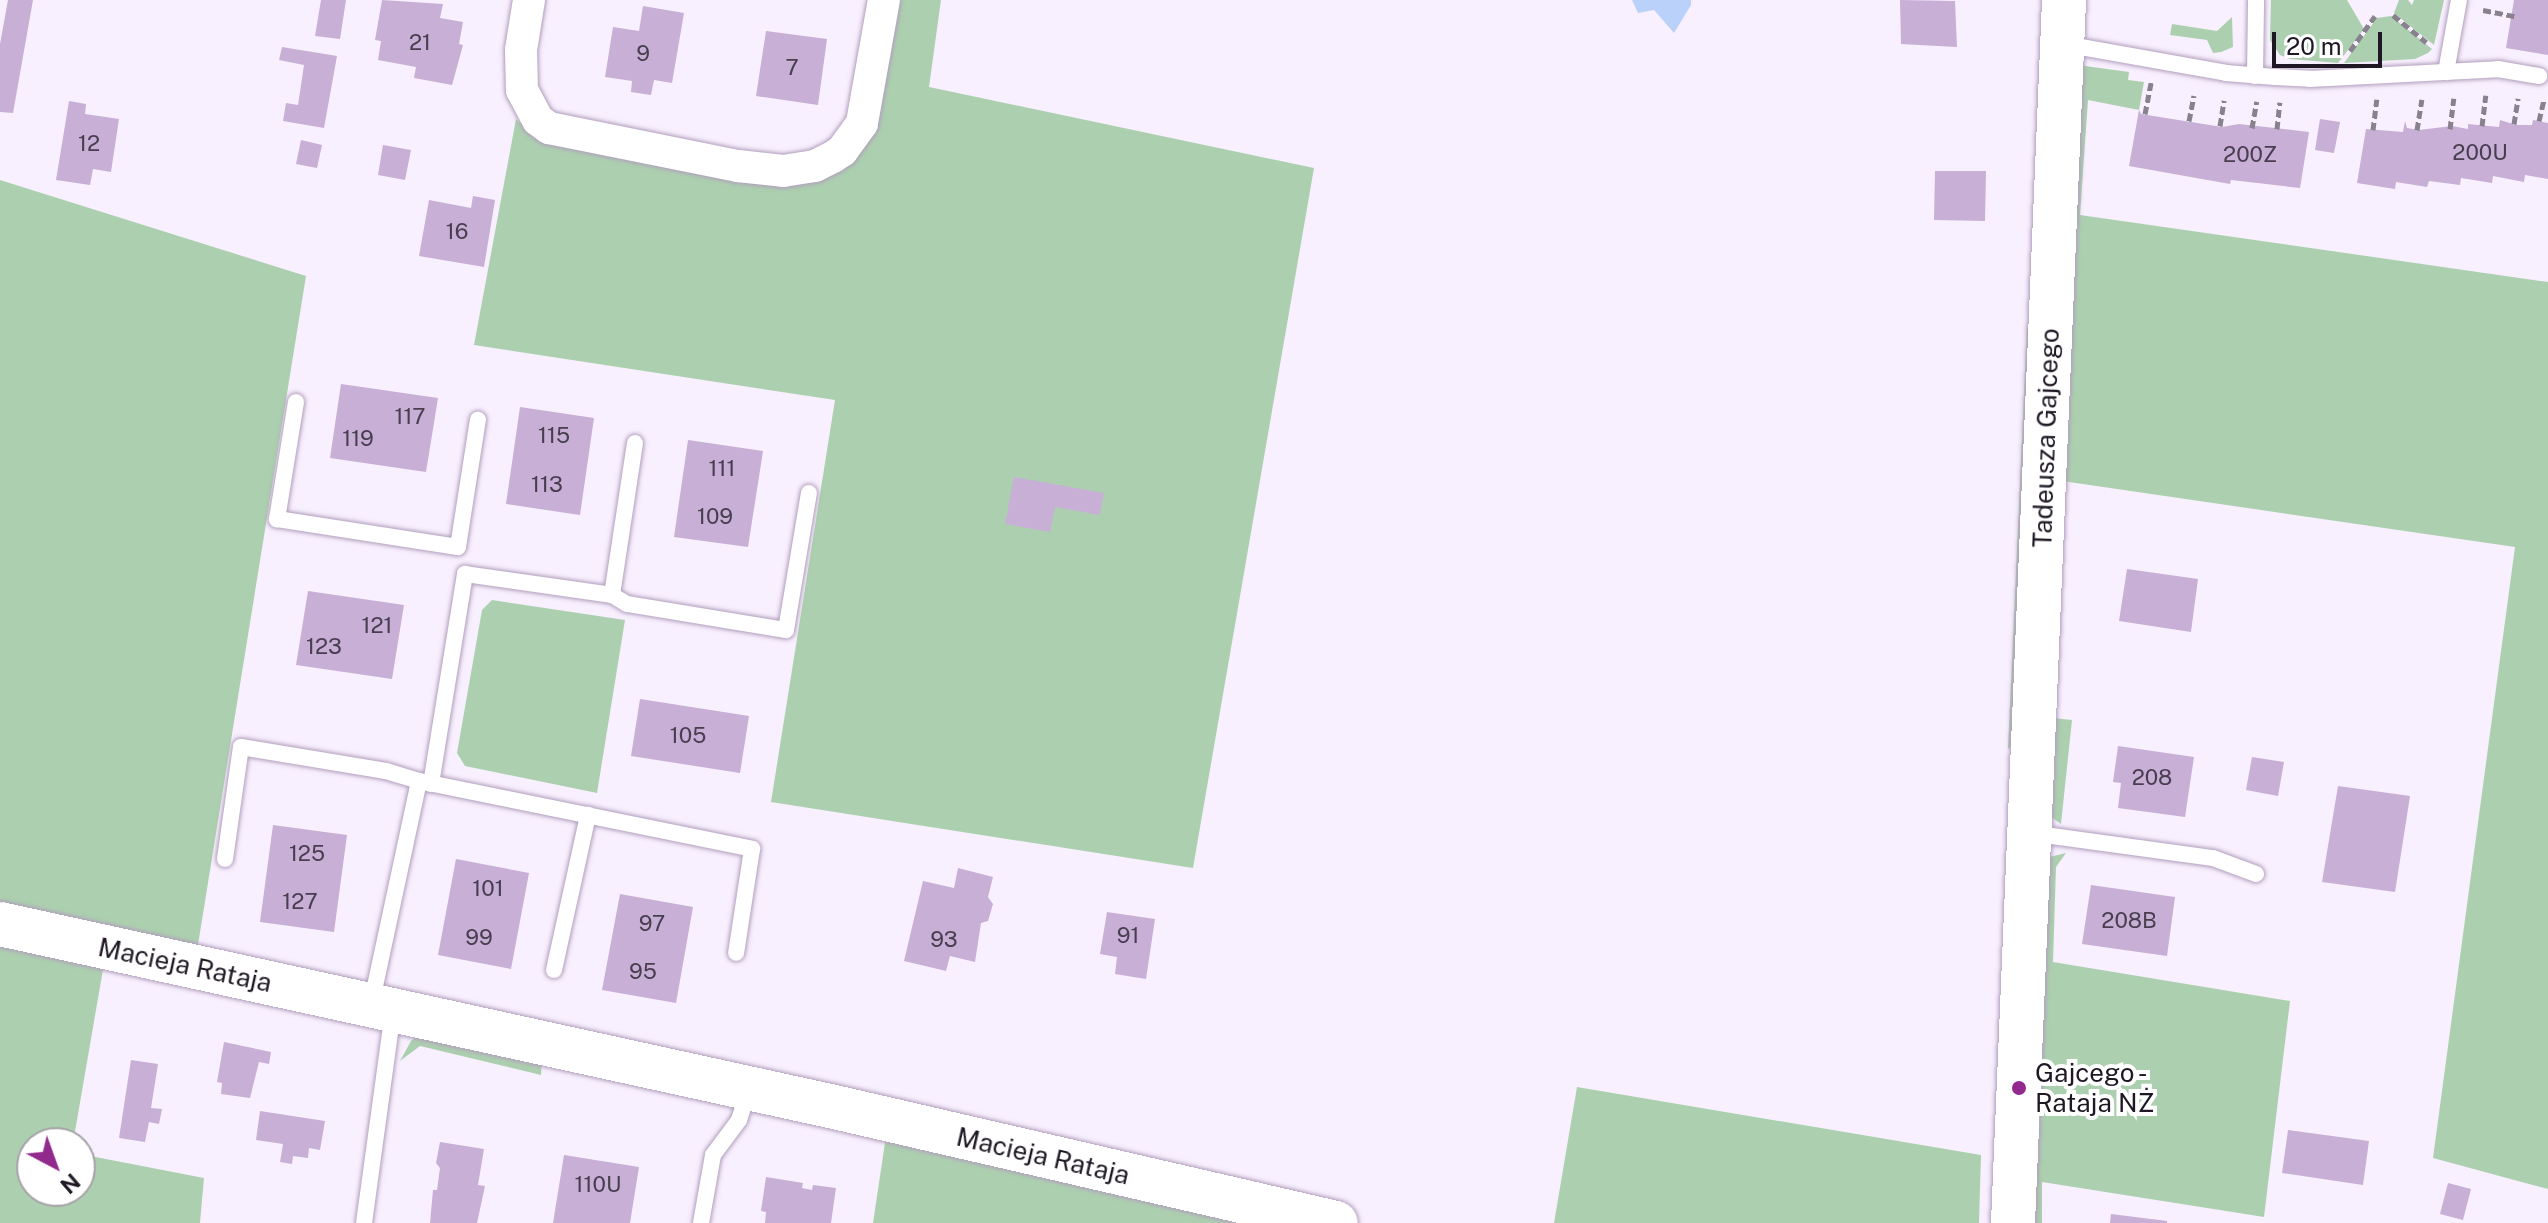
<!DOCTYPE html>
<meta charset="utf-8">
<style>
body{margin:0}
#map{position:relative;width:2548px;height:1223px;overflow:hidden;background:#f8f0fe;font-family:"Public Sans",sans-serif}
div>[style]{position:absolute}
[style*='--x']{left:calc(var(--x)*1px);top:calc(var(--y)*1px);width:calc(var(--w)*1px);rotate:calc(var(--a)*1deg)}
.green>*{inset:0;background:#acd0af}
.water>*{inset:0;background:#bad2fa}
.building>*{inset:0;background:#c7afd6}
.path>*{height:5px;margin-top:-2.5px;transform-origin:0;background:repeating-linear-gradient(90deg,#88818e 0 8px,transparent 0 12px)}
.roads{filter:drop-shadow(0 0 2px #b19ebd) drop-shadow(0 0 2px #b19ebd)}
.lane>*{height:16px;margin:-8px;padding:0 8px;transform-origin:8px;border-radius:8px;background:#fff}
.street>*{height:32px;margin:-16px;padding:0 16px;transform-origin:16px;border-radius:16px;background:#fff}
.secondary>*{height:44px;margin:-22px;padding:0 22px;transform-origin:22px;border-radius:22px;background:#fff}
.dots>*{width:22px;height:22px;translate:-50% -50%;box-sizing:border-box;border:4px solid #fff;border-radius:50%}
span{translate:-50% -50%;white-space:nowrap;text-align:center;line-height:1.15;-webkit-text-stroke:8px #fff;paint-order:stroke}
.number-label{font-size:22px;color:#493e50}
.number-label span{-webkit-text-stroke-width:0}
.street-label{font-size:26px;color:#1f1824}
.poi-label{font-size:26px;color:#1f1824}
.left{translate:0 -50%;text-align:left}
.north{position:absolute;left:16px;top:1127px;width:80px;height:80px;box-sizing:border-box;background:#fff;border:2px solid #a5a3a7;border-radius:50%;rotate:139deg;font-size:22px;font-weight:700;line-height:32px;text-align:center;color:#1f1824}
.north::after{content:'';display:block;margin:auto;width:28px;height:36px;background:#922a8e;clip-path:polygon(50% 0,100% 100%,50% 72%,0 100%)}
.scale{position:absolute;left:2272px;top:32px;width:110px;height:36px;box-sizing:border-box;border:4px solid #1f1824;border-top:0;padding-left:10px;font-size:24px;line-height:28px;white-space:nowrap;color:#1f1824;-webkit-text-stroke:6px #fff;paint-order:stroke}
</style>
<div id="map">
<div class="green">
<i style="clip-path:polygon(896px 0,941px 0,929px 87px,1314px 168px,1193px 868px,771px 802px,835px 400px,474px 345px,516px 119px,534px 136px,845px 161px)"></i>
<i style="clip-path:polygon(2271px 0,2347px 0,2364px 29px,2338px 63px,2290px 59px,2280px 55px,2270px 40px)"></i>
<i style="clip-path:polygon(2399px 0,2408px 0,2412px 5px,2414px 0,2444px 0,2434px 45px,2394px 13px)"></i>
<i style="clip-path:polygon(2391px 16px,2432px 49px,2428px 53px,2415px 59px,2344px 63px,2377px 18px)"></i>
<i style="clip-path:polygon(2232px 17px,2233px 47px,2221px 52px,2213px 53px,2207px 40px,2170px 35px,2172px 24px,2217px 31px)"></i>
<i style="clip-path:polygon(2078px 65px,2129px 72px,2128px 80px,2144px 82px,2139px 110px,2088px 100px,2080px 215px,2548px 282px,2548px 1189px,2433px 1158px,2515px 547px,2062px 481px)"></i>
<i style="clip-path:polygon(0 180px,306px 276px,197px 951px,352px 978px,349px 984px,333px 985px,0 910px)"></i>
<i style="clip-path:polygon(2027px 327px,2036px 335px,2018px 741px,2008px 749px)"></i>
<i style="clip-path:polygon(492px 600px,625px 620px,597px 793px,465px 766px,457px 753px,482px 610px)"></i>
<i style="clip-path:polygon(2053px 718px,2072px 720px,2061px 824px,2047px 814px)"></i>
<i style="clip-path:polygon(2066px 853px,2056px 867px,2053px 962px,2290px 1001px,2264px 1217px,2042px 1182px,2042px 1223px,2027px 1223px,2039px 1132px,2042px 1058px,2045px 858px)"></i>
<i style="clip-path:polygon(0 937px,105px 958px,73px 1143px,32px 1143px,32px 1191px,80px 1191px,80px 1154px,204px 1178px,200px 1223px,0 1223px)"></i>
<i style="clip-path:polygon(419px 1034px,542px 1057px,541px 1075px,420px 1046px,400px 1061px,411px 1041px)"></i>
<i style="clip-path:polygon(1577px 1087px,1981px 1155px,1979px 1223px,1554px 1223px)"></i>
<i style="clip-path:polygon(886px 1136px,1269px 1223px,873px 1223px)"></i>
</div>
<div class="water">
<i style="clip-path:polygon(1632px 0,1691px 0,1691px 5px,1674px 33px,1654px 10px,1638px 13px)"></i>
</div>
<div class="building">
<i style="clip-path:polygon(8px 0,33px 0,13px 113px,0 112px,0 44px)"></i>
<i style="clip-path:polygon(321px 0,346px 0,340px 39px,315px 36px)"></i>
<i style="clip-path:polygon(382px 0,443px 4px,440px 18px,463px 22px,459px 44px,463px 45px,452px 85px,414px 78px,416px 67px,378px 60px,381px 41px,375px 40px)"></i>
<i style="clip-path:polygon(1900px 0,1955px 1px,1957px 47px,1901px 44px)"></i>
<i style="clip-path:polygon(2514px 0,2548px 0,2548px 55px,2506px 48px)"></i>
<i style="clip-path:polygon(643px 6px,684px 13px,672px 83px,654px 80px,651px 95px,631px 92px,632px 81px,605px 77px,613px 27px,639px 31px)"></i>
<i style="clip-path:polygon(766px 31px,827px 39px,818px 105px,756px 96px)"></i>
<i style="clip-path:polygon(282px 47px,337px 56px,324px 128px,283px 121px,286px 103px,298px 105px,304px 65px,279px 60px)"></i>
<i style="clip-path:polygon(69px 101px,86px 104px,85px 114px,119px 119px,111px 172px,93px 169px,90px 185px,56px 180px)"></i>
<i style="clip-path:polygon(2139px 110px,2141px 114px,2222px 127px,2239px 124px,2309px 132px,2300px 188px,2231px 180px,2230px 184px,2129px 166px)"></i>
<i style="clip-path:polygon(2320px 119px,2340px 122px,2334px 153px,2315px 150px)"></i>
<i style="clip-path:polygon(2500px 120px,2516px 125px,2532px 125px,2533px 120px,2548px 123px,2548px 179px,2525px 175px,2524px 182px,2493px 176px,2492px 183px,2461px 178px,2460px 185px,2429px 181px,2427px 187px,2396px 182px,2395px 189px,2357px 183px,2366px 129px,2403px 132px,2405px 121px,2407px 128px,2419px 130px,2452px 126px,2468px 129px,2468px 124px,2499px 127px)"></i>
<i style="clip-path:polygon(301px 140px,322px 145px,317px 168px,296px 164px)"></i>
<i style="clip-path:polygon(383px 145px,411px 150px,405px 180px,378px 175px)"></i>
<i style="clip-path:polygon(1935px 171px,1986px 171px,1985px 221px,1934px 220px)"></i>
<i style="clip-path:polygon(473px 196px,495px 200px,484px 267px,419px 256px,429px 200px,471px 208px)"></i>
<i style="clip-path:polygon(341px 384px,438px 398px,426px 472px,330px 458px)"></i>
<i style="clip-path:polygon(520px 407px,594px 418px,580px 515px,506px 504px)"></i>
<i style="clip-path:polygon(688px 440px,763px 451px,748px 547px,674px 537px)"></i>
<i style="clip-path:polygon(1014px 477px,1104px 493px,1100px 515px,1055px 507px,1050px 532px,1005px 524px)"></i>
<i style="clip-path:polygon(2127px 569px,2198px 579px,2191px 632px,2119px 621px)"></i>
<i style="clip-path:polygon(308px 591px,404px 605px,392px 679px,296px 665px)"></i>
<i style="clip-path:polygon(640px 699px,749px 716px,740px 773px,631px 756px)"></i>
<i style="clip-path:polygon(2118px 746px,2194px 757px,2185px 817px,2118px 808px,2121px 783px,2113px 782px)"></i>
<i style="clip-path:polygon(2252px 757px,2284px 762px,2278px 796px,2246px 790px)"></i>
<i style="clip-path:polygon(2338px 786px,2410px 796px,2395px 892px,2322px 882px)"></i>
<i style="clip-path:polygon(273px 825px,347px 835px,334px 932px,260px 922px)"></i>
<i style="clip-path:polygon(456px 859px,529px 873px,511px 969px,438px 955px)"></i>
<i style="clip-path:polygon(958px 868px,993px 877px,988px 897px,993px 904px,988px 921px,981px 923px,975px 962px,950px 956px,946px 971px,904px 961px,923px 881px,954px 888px)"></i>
<i style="clip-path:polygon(2091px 885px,2175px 897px,2167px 956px,2082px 944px)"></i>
<i style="clip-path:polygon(620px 894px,693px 907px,676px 1003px,602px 990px)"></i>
<i style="clip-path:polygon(1107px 912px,1155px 919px,1146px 979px,1115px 974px,1117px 957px,1100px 954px)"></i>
<i style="clip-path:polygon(224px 1042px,271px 1052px,269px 1064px,259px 1062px,250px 1098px,221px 1094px,222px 1083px,217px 1082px)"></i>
<i style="clip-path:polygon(131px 1060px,158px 1064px,151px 1108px,162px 1109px,159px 1124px,149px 1122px,145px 1142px,119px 1138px)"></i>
<i style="clip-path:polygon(260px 1111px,325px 1121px,320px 1150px,309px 1148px,308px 1158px,293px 1156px,292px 1164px,280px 1162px,283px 1144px,256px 1140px)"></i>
<i style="clip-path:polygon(2288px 1130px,2369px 1141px,2363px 1185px,2282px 1173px)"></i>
<i style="clip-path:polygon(440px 1142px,484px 1149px,478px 1185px,485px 1186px,477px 1223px,430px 1223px,433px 1190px,437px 1190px,440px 1168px,436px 1163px)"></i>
<i style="clip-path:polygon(564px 1155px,639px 1167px,630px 1223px,553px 1223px)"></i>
<i style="clip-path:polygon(766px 1177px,803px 1183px,802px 1188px,812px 1190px,813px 1185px,836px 1188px,831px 1223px,765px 1223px,766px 1212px,761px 1211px)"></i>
<i style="clip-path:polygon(2448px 1183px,2471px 1189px,2463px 1220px,2440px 1214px)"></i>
<i style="clip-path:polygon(2111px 1214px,2167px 1221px,2167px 1223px,2110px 1223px)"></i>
</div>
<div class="path">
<i style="--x:2483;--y:10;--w:32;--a:11"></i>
<i style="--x:2393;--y:15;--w:43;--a:39.3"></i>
<i style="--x:2350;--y:51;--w:43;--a:-54.5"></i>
<i style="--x:2145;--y:114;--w:32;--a:-79"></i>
<i style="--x:2189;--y:121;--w:26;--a:-79"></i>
<i style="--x:2539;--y:121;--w:23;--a:-77"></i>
<i style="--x:2514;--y:124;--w:26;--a:-81"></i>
<i style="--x:2220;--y:126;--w:26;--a:-81"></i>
<i style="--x:2482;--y:126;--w:31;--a:-83"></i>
<i style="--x:2252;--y:128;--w:27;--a:-80"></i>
<i style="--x:2277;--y:129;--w:27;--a:-84"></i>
<i style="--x:2450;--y:129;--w:31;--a:-83"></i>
<i style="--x:2373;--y:130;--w:31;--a:-83"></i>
<i style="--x:2417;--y:130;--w:31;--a:-81"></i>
</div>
<div class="roads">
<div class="lane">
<i style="--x:2064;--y:44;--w:165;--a:10.1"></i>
<i style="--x:2226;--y:73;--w:49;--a:4.7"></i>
<i style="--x:2275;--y:77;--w:35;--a:3"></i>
<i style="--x:2310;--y:79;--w:188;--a:-3"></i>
<i style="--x:2498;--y:69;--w:42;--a:9.7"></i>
<i style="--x:2446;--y:72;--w:73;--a:-79.8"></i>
<i style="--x:2255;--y:76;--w:76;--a:-89.2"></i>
<i style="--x:296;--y:402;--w:119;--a:99.2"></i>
<i style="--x:277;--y:519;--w:183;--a:8.8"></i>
<i style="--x:458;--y:547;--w:129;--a:-81.1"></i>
<i style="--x:635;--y:443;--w:154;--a:98.6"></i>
<i style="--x:612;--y:595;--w:17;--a:31"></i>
<i style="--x:627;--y:604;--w:161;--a:9.3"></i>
<i style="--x:786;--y:630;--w:139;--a:-80.5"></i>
<i style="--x:431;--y:784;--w:213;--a:-80.8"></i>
<i style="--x:465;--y:574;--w:148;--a:8.1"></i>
<i style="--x:2030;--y:833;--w:185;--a:7.8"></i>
<i style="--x:2213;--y:858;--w:46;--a:20.4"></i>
<i style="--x:225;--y:859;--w:113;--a:-81.9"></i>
<i style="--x:241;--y:747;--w:147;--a:9.4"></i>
<i style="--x:386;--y:771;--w:34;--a:17"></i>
<i style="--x:554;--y:970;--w:159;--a:-77.6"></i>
<i style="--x:371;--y:1005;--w:229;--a:-77.9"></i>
<i style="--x:419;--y:781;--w:340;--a:11.5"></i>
<i style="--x:752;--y:849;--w:105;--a:98.7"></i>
<i style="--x:364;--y:1223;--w:214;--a:-82.2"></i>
<i style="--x:701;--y:1223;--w:69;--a:-80"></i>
<i style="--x:713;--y:1155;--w:44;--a:-53.4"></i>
<i style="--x:739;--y:1120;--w:32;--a:-72"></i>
</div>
<div class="street">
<i style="--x:529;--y:0;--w:51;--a:99.1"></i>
<i style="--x:521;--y:50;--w:40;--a:88.6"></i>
<i style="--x:522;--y:90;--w:34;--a:62"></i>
<i style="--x:538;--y:120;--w:14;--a:36"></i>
<i style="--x:549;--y:128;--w:193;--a:11.4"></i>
<i style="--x:738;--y:166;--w:45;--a:6.3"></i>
<i style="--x:783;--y:171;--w:32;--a:-9"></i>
<i style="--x:815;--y:166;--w:20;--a:-27"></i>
<i style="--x:833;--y:157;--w:11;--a:-34"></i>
<i style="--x:842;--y:151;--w:34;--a:-54"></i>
<i style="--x:862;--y:123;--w:125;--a:-79.9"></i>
</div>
<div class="secondary">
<i style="--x:0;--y:924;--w:850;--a:12.37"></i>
<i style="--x:830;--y:1106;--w:519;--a:13.02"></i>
<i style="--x:2013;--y:1223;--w:1224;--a:-87.61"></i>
</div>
</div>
<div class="dots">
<i style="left:2019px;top:1088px;background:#922a8e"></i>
</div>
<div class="number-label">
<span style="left:420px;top:43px">21</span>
<span style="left:643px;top:54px">9</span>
<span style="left:792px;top:68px">7</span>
<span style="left:89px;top:144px">12</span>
<span style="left:2480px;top:153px">200U</span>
<span style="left:2250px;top:155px">200Z</span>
<span style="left:457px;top:232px">16</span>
<span style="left:410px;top:417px">117</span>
<span style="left:554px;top:436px">115</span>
<span style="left:358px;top:439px">119</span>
<span style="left:722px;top:469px">111</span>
<span style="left:547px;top:485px">113</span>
<span style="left:715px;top:517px">109</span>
<span style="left:377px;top:626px">121</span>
<span style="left:324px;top:647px">123</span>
<span style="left:688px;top:736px">105</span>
<span style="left:2152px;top:778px">208</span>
<span style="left:307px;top:854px">125</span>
<span style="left:488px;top:889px">101</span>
<span style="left:300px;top:902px">127</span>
<span style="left:2129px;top:921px">208B</span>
<span style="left:652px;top:924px">97</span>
<span style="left:1128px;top:936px">91</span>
<span style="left:479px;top:938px">99</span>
<span style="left:944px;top:940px">93</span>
<span style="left:643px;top:972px">95</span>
<span style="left:598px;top:1185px">110U</span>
</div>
<div class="street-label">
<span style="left:2046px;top:438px;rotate:-88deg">Tadeusza Gajcego</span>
<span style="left:185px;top:965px;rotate:12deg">Macieja Rataja</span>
<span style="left:1043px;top:1156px;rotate:13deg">Macieja Rataja</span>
</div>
<div class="poi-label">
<span class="left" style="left:2035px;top:1088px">Gajcego -<br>Rataja NŻ</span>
</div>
<div class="north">N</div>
<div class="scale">20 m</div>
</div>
